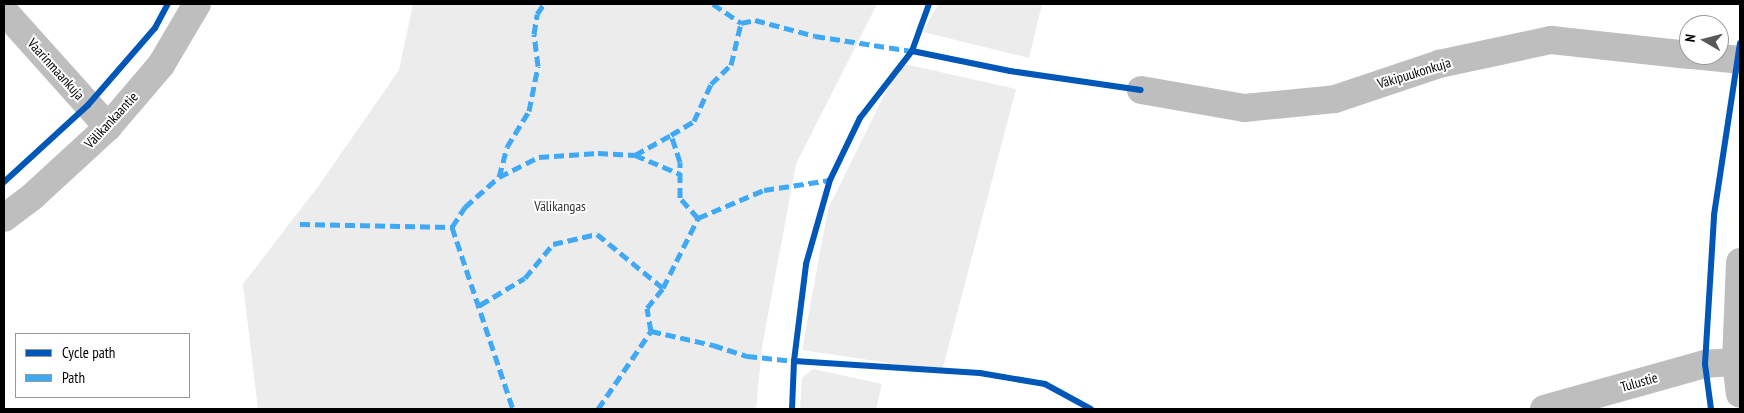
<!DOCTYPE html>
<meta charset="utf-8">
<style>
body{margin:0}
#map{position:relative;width:1744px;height:413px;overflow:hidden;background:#fff;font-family:"PT Sans Narrow",sans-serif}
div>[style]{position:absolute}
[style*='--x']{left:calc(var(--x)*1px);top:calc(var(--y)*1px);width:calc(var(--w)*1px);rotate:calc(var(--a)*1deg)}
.green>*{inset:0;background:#ececec}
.minor>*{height:28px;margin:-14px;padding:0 14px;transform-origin:14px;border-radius:14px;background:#bebebe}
.quiet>*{height:5px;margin-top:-2.5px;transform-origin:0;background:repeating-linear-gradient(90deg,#3fa9f5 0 10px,transparent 0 15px)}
.cycleway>*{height:6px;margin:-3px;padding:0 3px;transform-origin:3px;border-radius:3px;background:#0057b8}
span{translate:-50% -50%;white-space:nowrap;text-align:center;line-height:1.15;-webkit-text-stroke:4px #fff;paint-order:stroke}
.street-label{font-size:14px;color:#000}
.park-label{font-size:14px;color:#333}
.frame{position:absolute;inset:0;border:5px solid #000;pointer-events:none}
.legend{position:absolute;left:15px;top:333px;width:175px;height:65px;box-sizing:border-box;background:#fff;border:1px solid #999;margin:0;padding:6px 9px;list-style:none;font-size:15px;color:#000}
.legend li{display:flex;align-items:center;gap:10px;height:25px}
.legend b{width:25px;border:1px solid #999}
.north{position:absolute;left:1679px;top:15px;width:50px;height:50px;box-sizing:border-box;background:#fff;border:1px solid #999;border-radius:50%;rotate:278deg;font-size:14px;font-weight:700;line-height:20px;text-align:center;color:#000}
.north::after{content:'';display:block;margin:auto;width:18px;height:22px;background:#595959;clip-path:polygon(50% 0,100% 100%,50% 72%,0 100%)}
</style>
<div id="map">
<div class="green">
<i style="clip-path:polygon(413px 4px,877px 4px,796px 164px,762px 347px,756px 409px,258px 409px,243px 284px,320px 184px,399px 70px)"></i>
<i style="clip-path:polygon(938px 4px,1042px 4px,1029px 58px,923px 32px)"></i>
<i style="clip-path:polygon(900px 63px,1016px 89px,942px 371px,802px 350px,828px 209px)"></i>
<i style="clip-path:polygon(813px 369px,882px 384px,876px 409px,800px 409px,802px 378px)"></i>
</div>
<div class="minor">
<i style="--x:4;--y:11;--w:156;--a:48.1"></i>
<i style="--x:1692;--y:55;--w:48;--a:5.9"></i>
<i style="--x:1141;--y:90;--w:105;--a:9.9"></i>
<i style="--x:1244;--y:108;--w:91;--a:-5.6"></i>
<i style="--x:1335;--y:99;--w:110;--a:-18.6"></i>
<i style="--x:1439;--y:64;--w:115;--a:-12.1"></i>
<i style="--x:1551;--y:40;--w:139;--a:6.2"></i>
<i style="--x:4;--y:218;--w:36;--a:-37"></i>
<i style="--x:33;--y:196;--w:102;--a:-42.6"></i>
<i style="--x:108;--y:127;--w:82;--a:-49.5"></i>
<i style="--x:161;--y:65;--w:71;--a:-59.5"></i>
<i style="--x:1740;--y:262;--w:100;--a:92.3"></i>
<i style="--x:1736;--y:362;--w:32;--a:83"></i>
<i style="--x:1544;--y:409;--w:167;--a:-15.6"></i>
<i style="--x:1705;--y:364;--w:31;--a:-4"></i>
</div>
<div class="quiet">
<i style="--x:713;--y:4;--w:34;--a:34"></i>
<i style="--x:741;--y:23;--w:14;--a:-12"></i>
<i style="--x:755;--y:20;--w:62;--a:14.9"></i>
<i style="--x:815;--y:36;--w:98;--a:8.8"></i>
<i style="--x:635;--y:155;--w:49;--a:22.9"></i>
<i style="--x:499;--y:177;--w:45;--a:-26.6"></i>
<i style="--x:539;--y:157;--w:59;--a:-3.9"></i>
<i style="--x:598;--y:153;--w:37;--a:3"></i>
<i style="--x:635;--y:155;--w:41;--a:-29.1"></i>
<i style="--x:698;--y:218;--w:27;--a:-132"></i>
<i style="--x:680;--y:198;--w:36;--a:-90"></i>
<i style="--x:680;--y:162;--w:28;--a:-108"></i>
<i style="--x:671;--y:135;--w:27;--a:-31"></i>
<i style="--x:694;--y:121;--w:41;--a:-65.3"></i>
<i style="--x:711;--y:84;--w:28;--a:-44"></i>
<i style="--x:731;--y:65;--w:43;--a:-76.6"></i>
<i style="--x:300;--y:224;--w:152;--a:1.1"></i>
<i style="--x:452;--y:227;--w:24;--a:-57"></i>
<i style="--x:465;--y:207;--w:45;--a:-41.4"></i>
<i style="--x:499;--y:177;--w:31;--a:-75"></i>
<i style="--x:507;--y:147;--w:42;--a:-58.6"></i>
<i style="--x:529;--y:111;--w:46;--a:-78.7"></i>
<i style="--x:538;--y:66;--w:32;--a:-97"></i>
<i style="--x:534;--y:34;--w:20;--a:-81"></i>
<i style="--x:537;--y:14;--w:12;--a:-55"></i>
<i style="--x:452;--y:227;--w:192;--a:71.5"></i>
<i style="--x:480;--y:305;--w:52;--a:-31"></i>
<i style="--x:525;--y:278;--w:44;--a:-50.5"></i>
<i style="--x:553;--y:244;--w:45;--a:-12.8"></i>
<i style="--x:597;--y:234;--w:85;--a:39.3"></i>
<i style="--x:651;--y:331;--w:64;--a:12.7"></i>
<i style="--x:713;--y:345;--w:36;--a:18"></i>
<i style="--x:747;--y:356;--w:47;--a:6.1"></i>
<i style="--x:598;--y:409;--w:94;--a:-55.8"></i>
<i style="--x:651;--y:331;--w:23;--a:-100"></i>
<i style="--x:647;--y:308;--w:26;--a:-51"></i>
<i style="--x:663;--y:288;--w:78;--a:-63.4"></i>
<i style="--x:698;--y:218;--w:72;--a:-23"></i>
<i style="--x:764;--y:190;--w:67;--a:-8.6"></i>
</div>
<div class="cycleway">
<i style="--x:912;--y:51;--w:100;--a:11.5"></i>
<i style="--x:1010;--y:71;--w:132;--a:8.3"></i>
<i style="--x:4;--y:182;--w:114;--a:-42.5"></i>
<i style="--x:88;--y:105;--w:102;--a:-49"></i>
<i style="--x:155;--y:28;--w:27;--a:-62"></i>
<i style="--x:794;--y:361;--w:186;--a:3.7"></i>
<i style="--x:980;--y:373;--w:66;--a:9.6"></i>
<i style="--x:1045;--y:384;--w:52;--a:28.5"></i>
<i style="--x:792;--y:409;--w:48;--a:-87.6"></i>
<i style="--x:794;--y:361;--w:98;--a:-82.9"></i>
<i style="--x:806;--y:264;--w:87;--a:-74.1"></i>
<i style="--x:830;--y:180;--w:69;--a:-64.2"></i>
<i style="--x:860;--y:118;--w:85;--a:-52.2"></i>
<i style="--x:912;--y:51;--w:50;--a:-70.1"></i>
<i style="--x:1711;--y:409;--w:45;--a:-97.6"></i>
<i style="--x:1705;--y:364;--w:149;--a:-86.5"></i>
<i style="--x:1714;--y:215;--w:174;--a:-81.4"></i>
</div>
<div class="street-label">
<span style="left:56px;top:69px;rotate:48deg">Vaarinmaankuja</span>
<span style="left:1414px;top:73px;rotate:-17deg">Väkipuukonkuja</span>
<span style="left:111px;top:120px;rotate:-47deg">Välikankaantie</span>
<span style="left:1639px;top:382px;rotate:-16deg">Tulustie</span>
</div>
<div class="park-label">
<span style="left:560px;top:206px">Välikangas</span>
</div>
<div class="frame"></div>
<ul class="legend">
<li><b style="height:6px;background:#0057b8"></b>Cycle path</li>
<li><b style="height:6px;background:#3fa9f5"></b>Path</li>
</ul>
<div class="north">N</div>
</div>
